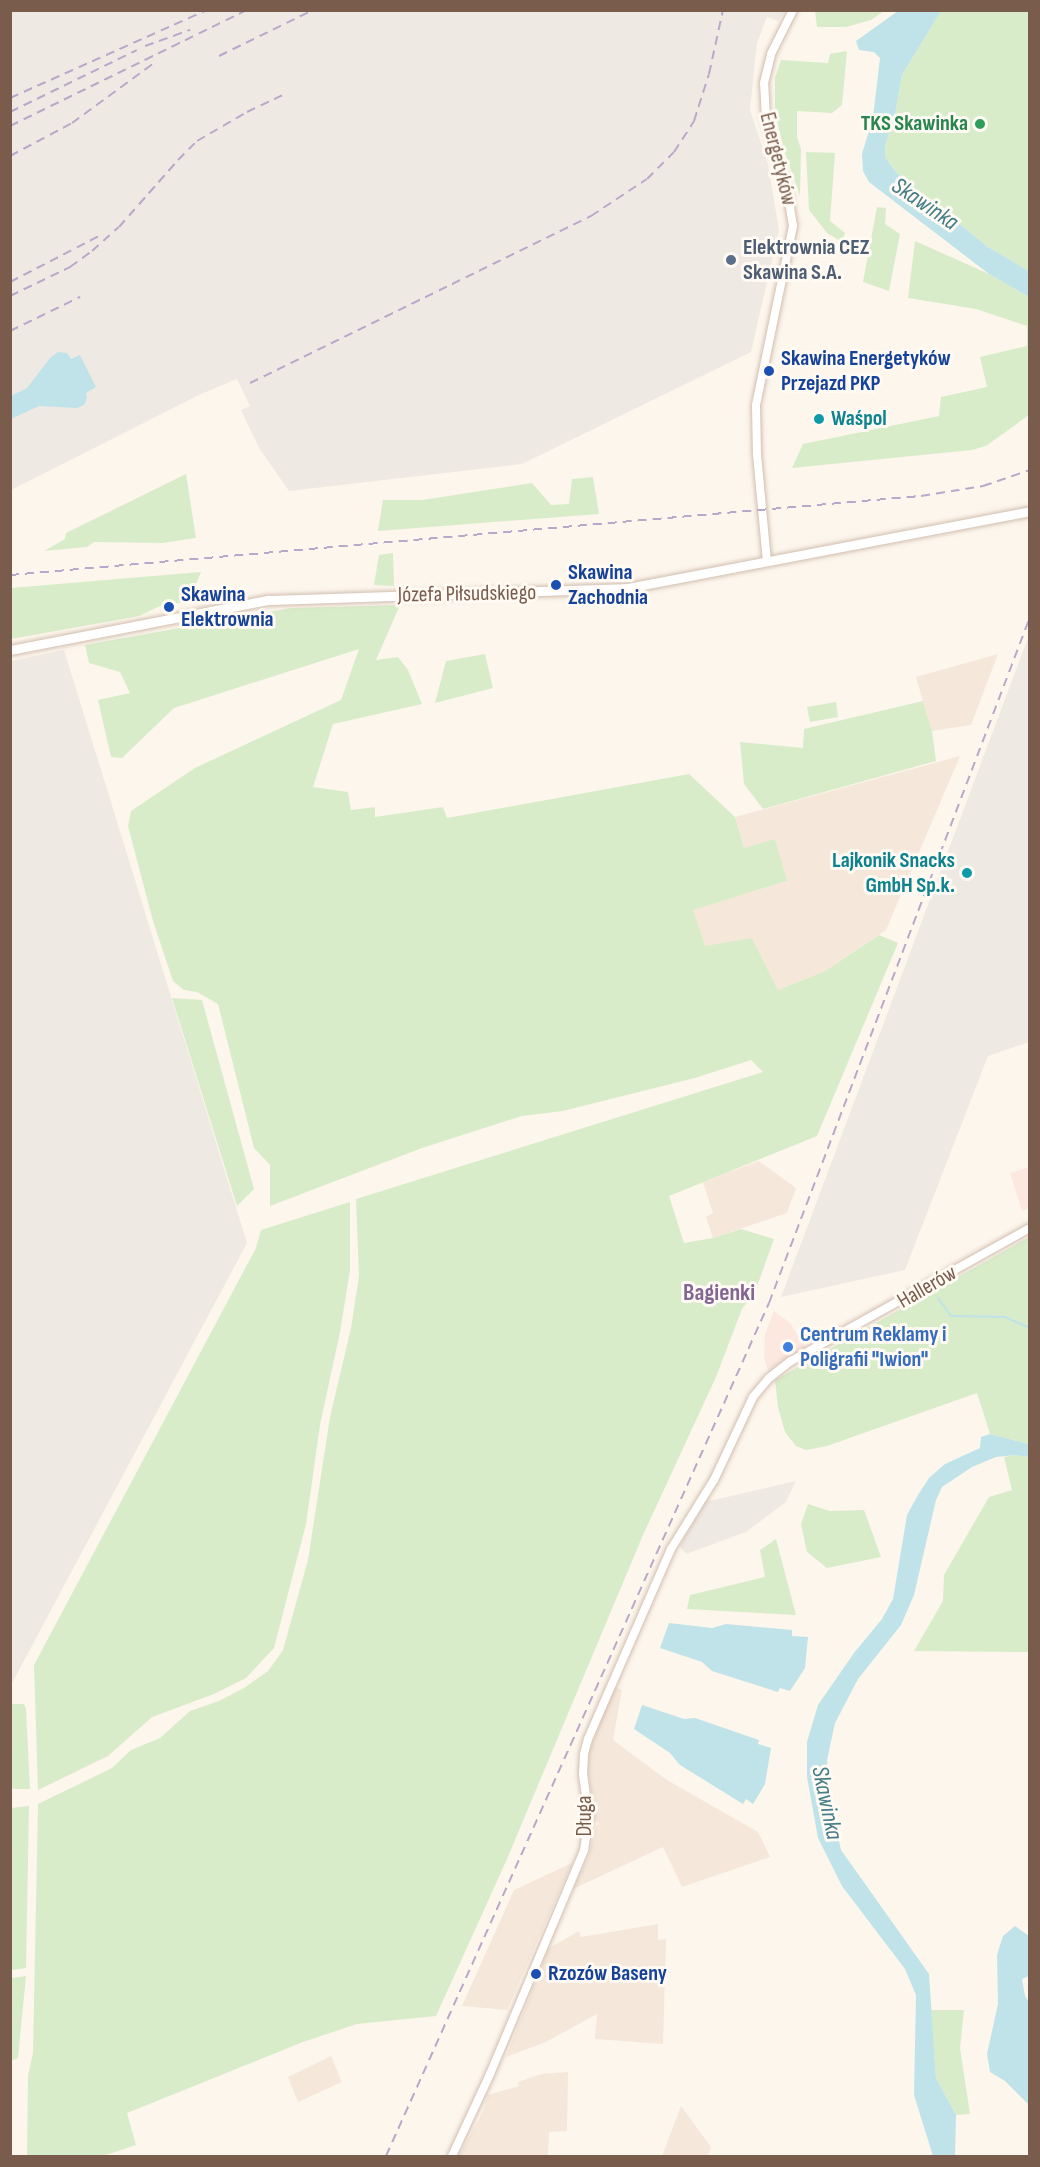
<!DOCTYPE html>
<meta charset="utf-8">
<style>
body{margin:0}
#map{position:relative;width:1040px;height:2167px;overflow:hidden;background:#fdf6ec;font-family:"Sofia Sans Condensed",sans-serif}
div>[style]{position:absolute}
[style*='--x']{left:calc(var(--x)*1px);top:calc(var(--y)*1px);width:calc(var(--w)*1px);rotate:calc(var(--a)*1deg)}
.residential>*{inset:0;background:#f5e8da}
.commercial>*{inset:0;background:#fde8e0}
.industrial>*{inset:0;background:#efe9e4}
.green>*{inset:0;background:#d8ecc9}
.water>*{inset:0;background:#bfe3e8}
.stream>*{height:2px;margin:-1px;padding:0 1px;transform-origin:1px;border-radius:1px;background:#bfe3e8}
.roads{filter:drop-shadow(0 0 2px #d1beb0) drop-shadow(0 0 2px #d1beb0)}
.tertiary>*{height:8px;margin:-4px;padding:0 4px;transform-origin:4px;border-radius:4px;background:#fff}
.secondary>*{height:9px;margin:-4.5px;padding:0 4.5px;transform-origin:4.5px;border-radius:4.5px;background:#fff}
.rail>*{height:2px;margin-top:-1px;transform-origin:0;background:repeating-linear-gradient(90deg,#b9a8c9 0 9px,transparent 0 15px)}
.dots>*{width:16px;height:16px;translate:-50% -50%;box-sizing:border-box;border:3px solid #fffaf3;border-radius:50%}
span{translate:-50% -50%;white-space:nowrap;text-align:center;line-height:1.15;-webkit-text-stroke:6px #fffaf3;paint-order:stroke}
.leisure-label{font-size:22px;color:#27864d;font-weight:700}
.right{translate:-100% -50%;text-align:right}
.street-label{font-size:22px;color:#7a5c4d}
.service-label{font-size:22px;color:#4e5e75;font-weight:700}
.left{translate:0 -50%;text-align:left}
.transit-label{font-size:22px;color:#164399;font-weight:700}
.culture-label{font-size:22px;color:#0d838f;font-weight:700}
.shop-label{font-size:22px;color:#366cbe;font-weight:700}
.water-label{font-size:24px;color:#437c86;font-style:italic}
.neighbourhood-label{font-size:24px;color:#846695;font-weight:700}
.frame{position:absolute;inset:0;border:12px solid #7a5c4d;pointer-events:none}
</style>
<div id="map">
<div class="residential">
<i style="clip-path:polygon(998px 654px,971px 725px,932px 731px,916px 677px)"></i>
<i style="clip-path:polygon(960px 756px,886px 930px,825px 971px,778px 990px,752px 938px,705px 947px,692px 910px,787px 881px,744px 848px,735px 817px)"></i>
<i style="clip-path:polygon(759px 1161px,796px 1188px,787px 1213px,713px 1238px,706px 1217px,713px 1213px,703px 1182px)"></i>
<i style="clip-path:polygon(614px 1686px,622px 1690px,613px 1740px,667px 1780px,758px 1832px,770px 1857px,682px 1887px,663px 1847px,573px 1889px,589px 1856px,596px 1826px,599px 1824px,595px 1819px,588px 1769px,589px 1752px)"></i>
<i style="clip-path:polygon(572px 1863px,507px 2010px,462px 2006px,514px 1890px)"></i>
<i style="clip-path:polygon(658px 1924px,658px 1940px,666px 1939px,663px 2044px,595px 2039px,597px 2014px,546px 2042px,506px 2057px,549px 1948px,579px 1931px,581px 1937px)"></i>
<i style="clip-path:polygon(331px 2056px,342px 2082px,298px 2102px,288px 2077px)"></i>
<i style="clip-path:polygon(568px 2072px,567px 2131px,549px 2132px,548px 2155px,662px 2156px,681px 2106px,711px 2147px,708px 2156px,462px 2156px,459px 2155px,483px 2112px,488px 2095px,519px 2086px,518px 2082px,541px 2074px)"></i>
</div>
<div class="commercial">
<i style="clip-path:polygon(1029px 1167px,1029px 1208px,1022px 1211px,1010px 1173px)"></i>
<i style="clip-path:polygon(774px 1311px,790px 1323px,805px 1347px,768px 1370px,764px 1359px,765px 1334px)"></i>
</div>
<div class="industrial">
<i style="clip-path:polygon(11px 11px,785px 11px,778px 21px,767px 17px,757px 43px,750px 110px,768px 164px,779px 230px,751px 352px,522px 464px,289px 491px,259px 448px,241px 410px,250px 406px,237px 379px,201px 394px,11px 490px)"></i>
<i style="clip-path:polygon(1029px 635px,1029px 1042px,988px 1056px,905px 1270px,781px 1297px)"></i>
<i style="clip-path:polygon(64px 650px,247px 1243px,11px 1685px,11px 661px)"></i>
<i style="clip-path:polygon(796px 1481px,786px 1502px,746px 1532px,686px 1554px,680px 1546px,705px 1502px)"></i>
</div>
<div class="green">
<i style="clip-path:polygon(815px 11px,815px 10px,884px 11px,871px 20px,846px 27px,817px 27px)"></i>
<i style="clip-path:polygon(941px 11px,1029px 11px,1029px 271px,988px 247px,967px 230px,896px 172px,885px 157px,885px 146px,895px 115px,902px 75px)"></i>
<i style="clip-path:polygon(847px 51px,842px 105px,832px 113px,797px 111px,797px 137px,801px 149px,800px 196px,785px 152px,775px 113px,775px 78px,781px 60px,828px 63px,830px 54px)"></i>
<i style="clip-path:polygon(806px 152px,835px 153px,830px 221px,845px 233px,842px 242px,827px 233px,809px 210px)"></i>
<i style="clip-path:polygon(877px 207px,886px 208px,885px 224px,900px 234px,889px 291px,863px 282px)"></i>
<i style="clip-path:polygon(915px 241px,989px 274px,1029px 297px,1029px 415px,986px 446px,972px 450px,792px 468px,803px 444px,939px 416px,941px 397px,987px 387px,980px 357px,1027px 346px,1027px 326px,976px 309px,908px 298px)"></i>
<i style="clip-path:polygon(186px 474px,196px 538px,162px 543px,94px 542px,87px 547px,44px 551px,65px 539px,66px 533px)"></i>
<i style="clip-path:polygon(593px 477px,599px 514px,378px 531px,383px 500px,422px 500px,532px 483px,551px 505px,569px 504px,572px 479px)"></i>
<i style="clip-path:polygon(393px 553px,394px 586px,374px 585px,379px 555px)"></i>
<i style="clip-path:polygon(201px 572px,189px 601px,160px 606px,139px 616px,11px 639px,11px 588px)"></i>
<i style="clip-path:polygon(400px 605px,376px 660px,398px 657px,408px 670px,422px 704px,333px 724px,313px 787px,348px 792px,351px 810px,375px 807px,375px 817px,443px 807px,447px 818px,689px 774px,735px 817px,744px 848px,775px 839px,787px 881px,693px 910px,705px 946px,752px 938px,778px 990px,825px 971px,879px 935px,898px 943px,817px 1136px,669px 1196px,684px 1243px,713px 1238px,741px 1229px,774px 1239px,755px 1292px,742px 1309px,716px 1377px,643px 1535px,507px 1859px,436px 2016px,357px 2024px,303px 2042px,127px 2113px,136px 2145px,103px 2156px,27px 2156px,28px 2076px,33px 2053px,38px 1804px,112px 1768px,131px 1750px,160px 1738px,190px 1711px,219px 1701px,244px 1688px,268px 1671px,283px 1650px,308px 1560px,330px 1417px,351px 1328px,359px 1276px,356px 1199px,763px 1072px,751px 1060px,695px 1078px,563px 1111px,522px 1116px,422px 1148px,270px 1206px,270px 1165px,254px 1148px,218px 1004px,197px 992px,184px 990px,173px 981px,153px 921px,128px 826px,131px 811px,195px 768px,341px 700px,359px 649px,174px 708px,122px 758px,111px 757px,98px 700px,130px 693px,120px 672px,89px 663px,85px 645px,291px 608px)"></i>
<i style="clip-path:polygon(485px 654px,493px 688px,435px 703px,446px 661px)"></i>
<i style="clip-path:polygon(923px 701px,932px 731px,936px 761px,763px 809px,744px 784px,740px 742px,803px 748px,804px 729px)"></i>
<i style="clip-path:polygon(836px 702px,838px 717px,810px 722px,807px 707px)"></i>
<i style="clip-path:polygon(172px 998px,202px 1000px,254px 1189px,237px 1206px)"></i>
<i style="clip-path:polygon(350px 1202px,350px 1270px,340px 1332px,320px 1425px,306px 1524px,274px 1648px,246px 1678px,214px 1694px,152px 1717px,108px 1756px,38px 1790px,34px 1665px,256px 1248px,261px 1230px)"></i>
<i style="clip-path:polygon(1029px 1237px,1029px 1444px,990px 1434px,977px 1393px,827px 1446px,806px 1450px,796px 1446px,785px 1432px,778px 1407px,775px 1380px)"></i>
<i style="clip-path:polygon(1015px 1455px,1029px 1457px,1029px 1652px,914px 1651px,943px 1601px,944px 1575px,989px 1497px,1012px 1490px,1004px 1457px)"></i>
<i style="clip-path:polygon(808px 1504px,830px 1511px,864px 1510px,881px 1557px,827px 1568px,807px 1552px,801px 1524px)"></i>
<i style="clip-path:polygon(776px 1539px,796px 1615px,687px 1609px,690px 1595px,765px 1577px,760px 1550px)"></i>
<i style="clip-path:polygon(11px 1704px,24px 1704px,26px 1709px,30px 1789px,11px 1789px)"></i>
<i style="clip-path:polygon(29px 1806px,26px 1968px,11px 1970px,11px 1808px)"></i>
<i style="clip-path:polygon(26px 1976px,18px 2058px,11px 2061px,11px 1978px)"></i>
<i style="clip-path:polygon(931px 2010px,964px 2010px,960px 2048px,970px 2114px,956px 2115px,936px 2078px)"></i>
</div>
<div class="water">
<i style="clip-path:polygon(898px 11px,941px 11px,902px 75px,895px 115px,885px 146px,885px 157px,896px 172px,967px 230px,988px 247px,1029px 271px,1029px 297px,989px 274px,869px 182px,863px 171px,862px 154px,873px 117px,880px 58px,874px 52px,859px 50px,856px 41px)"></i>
<i style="clip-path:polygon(58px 352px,67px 353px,71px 359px,80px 355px,96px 387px,86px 393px,87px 398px,84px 405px,77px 408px,39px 406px,11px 419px,11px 396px,27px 388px,50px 358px)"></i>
<i style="clip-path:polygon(990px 1434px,1029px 1444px,1029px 1457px,1015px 1455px,996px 1457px,972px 1467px,942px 1487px,936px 1500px,914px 1595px,901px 1625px,858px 1679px,835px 1723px,827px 1760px,830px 1802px,841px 1850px,929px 1974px,936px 2078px,956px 2115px,955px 2156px,933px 2156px,914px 2095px,916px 1995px,905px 1969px,842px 1886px,818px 1838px,807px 1777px,807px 1742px,818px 1705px,854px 1653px,882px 1619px,893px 1599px,907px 1515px,918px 1495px,929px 1478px,945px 1464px,980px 1448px,981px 1437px)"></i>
<i style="clip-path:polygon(669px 1623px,712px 1628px,726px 1624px,792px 1630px,792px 1636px,808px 1637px,805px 1668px,790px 1691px,780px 1688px,778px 1692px,712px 1671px,702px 1662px,660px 1648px)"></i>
<i style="clip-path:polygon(642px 1705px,684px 1719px,695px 1718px,759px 1740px,758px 1744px,771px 1748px,765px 1784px,753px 1804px,746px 1799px,743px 1804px,680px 1765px,670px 1753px,634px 1729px)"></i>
<i style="clip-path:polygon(1015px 1926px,1029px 1936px,1029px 1976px,1022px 1979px,1025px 1996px,1029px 2002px,1029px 2105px,1005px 2081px,990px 2072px,987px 2054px,998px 2004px,997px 1955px,1003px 1936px)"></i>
</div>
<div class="stream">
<i style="--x:938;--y:1298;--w:22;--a:54"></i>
<i style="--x:951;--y:1316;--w:54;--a:1.1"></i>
<i style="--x:1005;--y:1317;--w:27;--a:24"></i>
</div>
<div class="roads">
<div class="tertiary">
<i style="--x:767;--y:562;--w:108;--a:-95.3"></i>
<i style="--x:757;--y:454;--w:49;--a:-91.2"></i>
<i style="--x:756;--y:405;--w:183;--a:-78.3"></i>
<i style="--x:793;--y:226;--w:31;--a:-99"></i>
<i style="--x:788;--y:195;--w:79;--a:-106.1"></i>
<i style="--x:766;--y:119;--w:36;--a:-93"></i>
<i style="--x:764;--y:83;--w:30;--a:-76"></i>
<i style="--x:771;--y:54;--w:49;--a:-63.4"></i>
<i style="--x:452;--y:2156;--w:90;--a:-65.1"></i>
<i style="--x:490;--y:2074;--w:243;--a:-67.2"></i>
<i style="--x:584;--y:1850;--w:32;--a:-81"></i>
<i style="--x:589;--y:1818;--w:44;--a:-97.8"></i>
<i style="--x:583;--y:1774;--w:20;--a:-87"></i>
<i style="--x:584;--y:1754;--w:16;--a:-75"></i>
<i style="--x:588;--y:1739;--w:207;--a:-66.4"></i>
<i style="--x:671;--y:1549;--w:81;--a:-58.1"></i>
<i style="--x:714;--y:1480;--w:92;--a:-64.8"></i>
<i style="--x:753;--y:1397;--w:25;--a:-50"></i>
<i style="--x:769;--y:1378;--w:28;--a:-38"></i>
<i style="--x:791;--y:1361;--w:274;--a:-29.1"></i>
</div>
<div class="secondary">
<i style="--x:10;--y:650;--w:263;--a:-11"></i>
<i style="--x:268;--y:600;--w:359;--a:-1.9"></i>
<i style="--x:627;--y:588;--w:410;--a:-10.8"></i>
</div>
</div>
<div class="rail">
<i style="--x:145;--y:46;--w:48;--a:-19.6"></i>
<i style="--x:219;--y:56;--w:105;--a:-26.1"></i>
<i style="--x:10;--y:98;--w:216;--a:-24.1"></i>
<i style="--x:10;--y:112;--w:141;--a:-26"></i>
<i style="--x:10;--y:126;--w:264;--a:-26.1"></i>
<i style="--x:10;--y:156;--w:70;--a:-28"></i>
<i style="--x:72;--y:123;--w:102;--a:-36.2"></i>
<i style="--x:10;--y:282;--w:102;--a:-27.3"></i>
<i style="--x:10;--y:296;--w:67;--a:-25.8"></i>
<i style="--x:70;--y:267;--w:27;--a:-36"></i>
<i style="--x:92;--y:251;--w:36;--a:-42"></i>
<i style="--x:119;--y:227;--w:89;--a:-48.6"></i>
<i style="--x:178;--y:160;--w:27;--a:-45"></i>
<i style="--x:197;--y:141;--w:58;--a:-30.1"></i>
<i style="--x:247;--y:112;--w:44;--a:-25.4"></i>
<i style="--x:10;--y:331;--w:78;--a:-25.9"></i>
<i style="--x:250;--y:383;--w:380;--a:-26.1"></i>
<i style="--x:591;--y:216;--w:67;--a:-33.5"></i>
<i style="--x:647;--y:179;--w:38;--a:-45"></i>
<i style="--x:674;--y:152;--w:37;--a:-57"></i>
<i style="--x:694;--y:121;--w:49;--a:-72.3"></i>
<i style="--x:709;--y:74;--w:66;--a:-77.7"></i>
<i style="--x:10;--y:575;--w:914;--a:-4.96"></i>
<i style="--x:921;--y:496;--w:63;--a:-9.2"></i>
<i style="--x:983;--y:486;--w:50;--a:-18.8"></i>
<i style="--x:386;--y:2156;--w:935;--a:-65.82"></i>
<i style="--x:769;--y:1303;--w:734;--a:-69.17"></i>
</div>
<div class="dots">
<i style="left:980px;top:124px;background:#2e9e5b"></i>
<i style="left:731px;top:260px;background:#5c6f8a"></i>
<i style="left:769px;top:371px;background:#1a4fb4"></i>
<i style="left:819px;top:419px;background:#0f9aa8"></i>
<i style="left:556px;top:585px;background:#1a4fb4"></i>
<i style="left:169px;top:607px;background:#1a4fb4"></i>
<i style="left:967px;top:873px;background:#0f9aa8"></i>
<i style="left:788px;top:1347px;background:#3f7fe0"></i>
<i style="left:536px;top:1974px;background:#1a4fb4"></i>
</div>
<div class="leisure-label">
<span class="right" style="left:968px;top:124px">TKS Skawinka</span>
</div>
<div class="street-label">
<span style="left:778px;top:159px;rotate:76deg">Energetyków</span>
<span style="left:467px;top:594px;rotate:-1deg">Józefa Piłsudskiego</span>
<span style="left:927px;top:1287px;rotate:-30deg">Hallerów</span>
<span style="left:585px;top:1816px;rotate:-90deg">Długa</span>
</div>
<div class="service-label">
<span class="left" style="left:743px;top:260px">Elektrownia CEZ<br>Skawina S.A.</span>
</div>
<div class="transit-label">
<span class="left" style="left:781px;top:371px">Skawina Energetyków<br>Przejazd PKP</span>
<span class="left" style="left:568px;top:585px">Skawina<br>Zachodnia</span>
<span class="left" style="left:181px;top:607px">Skawina<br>Elektrownia</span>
<span class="left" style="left:548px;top:1974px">Rzozów Baseny</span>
</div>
<div class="culture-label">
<span class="left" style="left:831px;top:419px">Waśpol</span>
<span class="right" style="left:955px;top:873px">Lajkonik Snacks<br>GmbH Sp.k.</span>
</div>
<div class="shop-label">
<span class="left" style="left:800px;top:1347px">Centrum Reklamy i<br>Poligrafii "Iwion"</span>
</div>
<div class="water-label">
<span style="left:925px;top:204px;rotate:34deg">Skawinka</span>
<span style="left:827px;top:1803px;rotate:78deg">Skawinka</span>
</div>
<div class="neighbourhood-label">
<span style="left:719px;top:1293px">Bagienki</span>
</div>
<div class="frame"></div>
</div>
